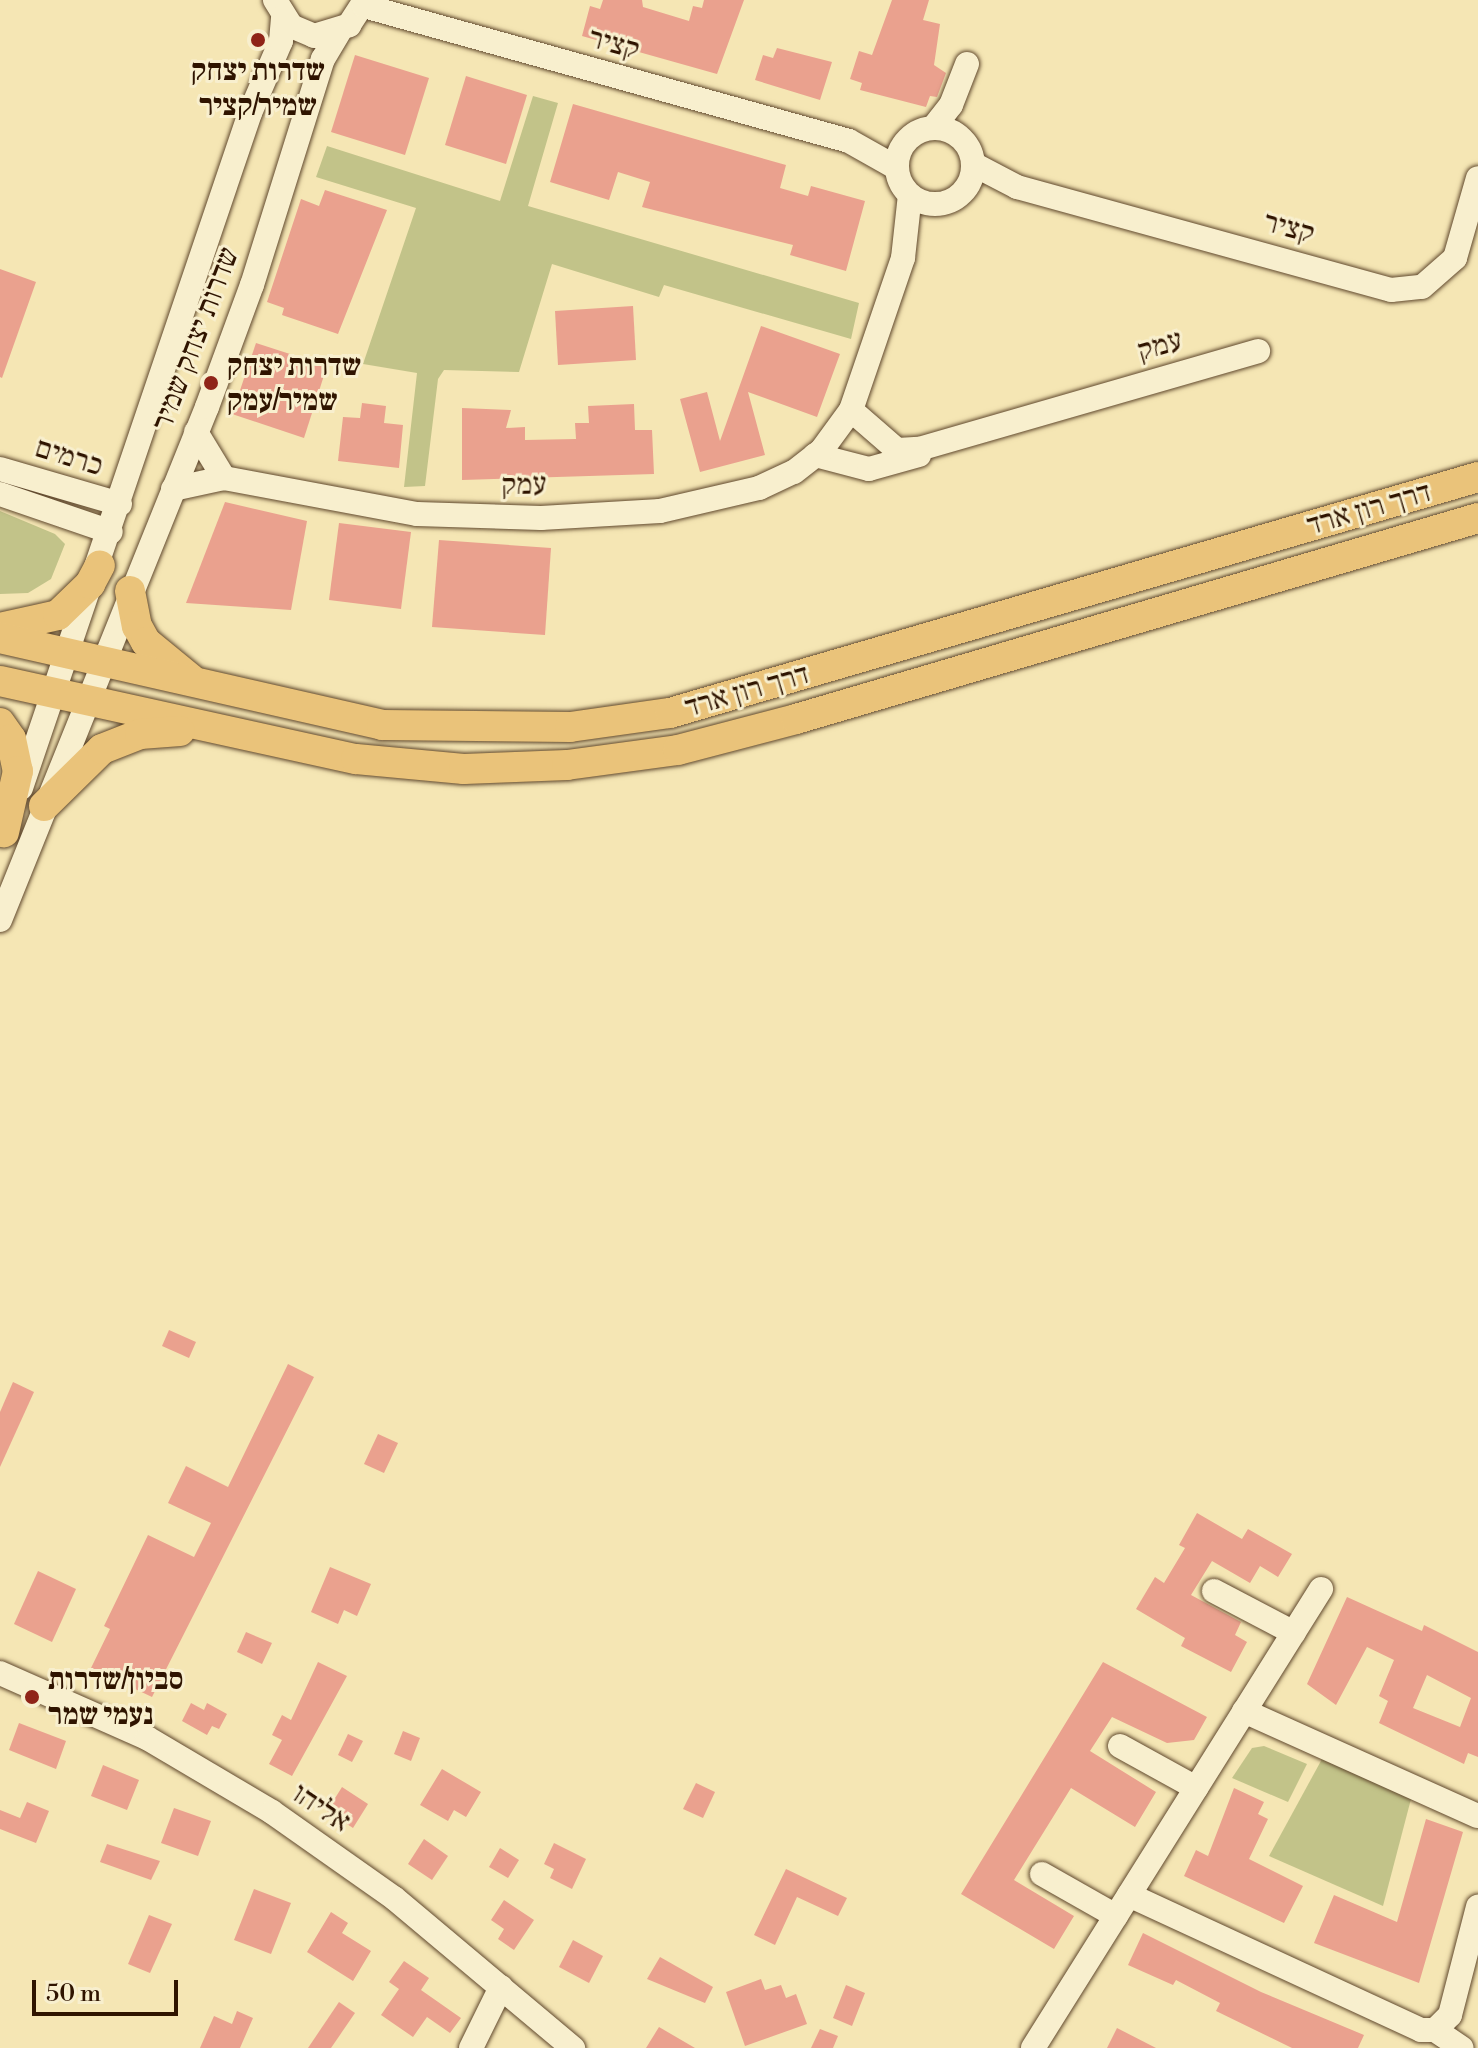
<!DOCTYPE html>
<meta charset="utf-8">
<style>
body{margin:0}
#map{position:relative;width:1478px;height:2048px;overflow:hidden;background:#f5e6b4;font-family:"Libre Bodoni","Frank Ruhl Libre",serif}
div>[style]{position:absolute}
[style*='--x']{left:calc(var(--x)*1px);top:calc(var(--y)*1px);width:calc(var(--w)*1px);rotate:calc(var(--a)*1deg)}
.green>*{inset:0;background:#c2c389}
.building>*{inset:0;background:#eaa18e}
.roads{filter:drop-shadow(0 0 2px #60482d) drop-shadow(0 0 2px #60482d)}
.minor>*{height:24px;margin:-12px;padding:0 12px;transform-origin:12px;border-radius:12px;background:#f8efce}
.minor>.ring{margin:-12px;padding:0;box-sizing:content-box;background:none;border:24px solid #f8efce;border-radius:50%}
.major>*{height:30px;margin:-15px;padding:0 15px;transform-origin:15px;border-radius:15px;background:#eac37a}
.dots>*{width:22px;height:22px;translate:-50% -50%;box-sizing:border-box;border:4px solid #f8efce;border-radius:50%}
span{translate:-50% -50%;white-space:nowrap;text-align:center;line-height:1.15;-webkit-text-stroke:6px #f8efce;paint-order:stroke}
.street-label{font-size:30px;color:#2f1400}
.poi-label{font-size:30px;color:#2f1400;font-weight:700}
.left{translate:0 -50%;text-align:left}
.scale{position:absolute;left:32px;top:1980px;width:146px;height:36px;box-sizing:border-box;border:4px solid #2f1400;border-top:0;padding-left:10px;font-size:24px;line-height:28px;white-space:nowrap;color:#2f1400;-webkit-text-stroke:6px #f8efce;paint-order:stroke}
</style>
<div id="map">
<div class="green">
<i style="clip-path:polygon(533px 96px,558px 103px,528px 206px,859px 303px,851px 339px,664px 285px,659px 297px,552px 264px,519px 372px,444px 370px,438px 379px,425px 486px,404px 487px,417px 373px,363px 364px,416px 208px,316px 177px,327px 146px,500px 201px)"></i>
<i style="clip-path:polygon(0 511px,55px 534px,65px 544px,51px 579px,28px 593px,0 594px)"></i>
<i style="clip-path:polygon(1264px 1746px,1307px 1764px,1288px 1802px,1232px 1778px,1252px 1748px)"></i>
<i style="clip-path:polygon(1322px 1759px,1411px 1799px,1383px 1906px,1269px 1856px)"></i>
</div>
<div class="building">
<i style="clip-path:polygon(603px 0,642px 0,643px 7px,689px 21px,693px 6px,702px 8px,704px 0,744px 0,717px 74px,582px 36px,590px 6px,600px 9px)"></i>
<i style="clip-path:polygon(892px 0,929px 0,923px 20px,940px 24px,934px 65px,946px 73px,937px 97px,930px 96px,926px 107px,860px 90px,862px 83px,850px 79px,859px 51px,872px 55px)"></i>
<i style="clip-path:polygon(777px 48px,832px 62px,820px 100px,755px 80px,763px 55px,773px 58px)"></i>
<i style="clip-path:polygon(355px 55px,429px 78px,405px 155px,331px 132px)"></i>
<i style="clip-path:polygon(466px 76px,527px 95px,506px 164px,445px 145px)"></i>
<i style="clip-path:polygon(573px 104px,786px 165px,780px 188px,808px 196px,811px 186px,865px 201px,846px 271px,790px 255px,793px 245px,642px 207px,650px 182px,618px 172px,609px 200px,550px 182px)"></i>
<i style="clip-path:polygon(325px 190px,387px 210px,338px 334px,282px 315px,284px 308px,267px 302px,301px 199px,319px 206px)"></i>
<i style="clip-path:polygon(0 269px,36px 282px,2px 378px,0 377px)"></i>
<i style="clip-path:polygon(633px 306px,636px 360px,558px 365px,555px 311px)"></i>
<i style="clip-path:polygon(761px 326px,840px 354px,817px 417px,748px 392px,765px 455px,700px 472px,680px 399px,707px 392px,720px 441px)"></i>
<i style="clip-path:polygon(256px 343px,327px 366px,304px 438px,232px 414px)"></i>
<i style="clip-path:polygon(362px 403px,386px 406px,384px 423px,403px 425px,399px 468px,338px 461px,343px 417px,360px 418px)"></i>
<i style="clip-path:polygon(634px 404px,635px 430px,652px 430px,654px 474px,462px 480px,462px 408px,511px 410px,506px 428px,525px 427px,525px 440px,576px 439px,575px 423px,589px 423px,588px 406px)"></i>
<i style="clip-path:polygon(225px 502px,307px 521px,291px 610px,186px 603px)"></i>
<i style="clip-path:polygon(339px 523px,411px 532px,401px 609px,329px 600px)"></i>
<i style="clip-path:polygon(439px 540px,551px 548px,545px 635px,432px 627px)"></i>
<i style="clip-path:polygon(169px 1330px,196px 1342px,189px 1358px,162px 1346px)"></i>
<i style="clip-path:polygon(288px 1364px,314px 1377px,152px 1697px,91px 1668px,110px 1629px,104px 1626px,148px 1535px,194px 1557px,211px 1523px,168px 1503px,186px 1466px,228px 1487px)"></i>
<i style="clip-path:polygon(13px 1382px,34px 1392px,0 1467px,0 1412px)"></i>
<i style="clip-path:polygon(378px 1434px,398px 1443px,384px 1473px,364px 1464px)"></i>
<i style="clip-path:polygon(1197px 1513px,1242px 1539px,1248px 1529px,1292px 1554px,1278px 1577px,1260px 1566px,1250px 1583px,1212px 1561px,1191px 1595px,1241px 1622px,1235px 1635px,1247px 1642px,1231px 1672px,1181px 1646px,1185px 1638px,1136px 1609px,1155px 1577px,1164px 1583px,1185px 1548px,1179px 1545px)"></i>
<i style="clip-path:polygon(330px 1567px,371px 1584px,357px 1616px,344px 1610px,338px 1624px,311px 1612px)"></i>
<i style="clip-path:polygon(38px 1571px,76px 1589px,52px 1642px,14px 1624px)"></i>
<i style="clip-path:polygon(evenodd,1347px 1597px,1422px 1631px,1424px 1625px,1478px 1652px,1478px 1757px,1468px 1753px,1464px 1764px,1379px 1723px,1388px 1701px,1379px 1696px,1394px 1660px,1367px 1647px,1336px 1705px,1307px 1684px,1347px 1597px,1427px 1675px,1471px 1698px,1460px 1727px,1413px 1708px,1427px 1675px)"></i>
<i style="clip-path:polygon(246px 1632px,272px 1643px,262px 1664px,237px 1652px)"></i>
<i style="clip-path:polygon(318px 1662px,347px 1676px,292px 1776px,269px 1764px,282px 1740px,272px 1735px,282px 1715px,291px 1720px)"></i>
<i style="clip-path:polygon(1103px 1662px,1207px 1717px,1194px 1740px,1167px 1743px,1112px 1717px,1090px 1751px,1156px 1792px,1135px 1827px,1071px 1788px,1014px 1880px,1074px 1916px,1054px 1949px,961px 1894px)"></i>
<i style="clip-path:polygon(191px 1703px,204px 1710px,207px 1703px,227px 1714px,219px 1729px,212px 1726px,207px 1735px,182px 1721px)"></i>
<i style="clip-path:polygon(19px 1723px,66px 1741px,56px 1769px,9px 1750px)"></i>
<i style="clip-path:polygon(403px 1731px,420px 1738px,411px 1761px,394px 1754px)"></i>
<i style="clip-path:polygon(348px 1734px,363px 1741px,352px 1762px,338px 1755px)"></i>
<i style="clip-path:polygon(103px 1765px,139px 1780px,127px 1810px,91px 1796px)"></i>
<i style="clip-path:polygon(442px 1769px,481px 1792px,466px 1817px,454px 1810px,448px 1821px,420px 1805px)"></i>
<i style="clip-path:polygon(696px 1783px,715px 1792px,703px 1818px,683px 1809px)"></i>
<i style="clip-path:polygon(342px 1787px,368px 1804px,353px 1828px,327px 1811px)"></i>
<i style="clip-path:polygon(1234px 1788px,1264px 1802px,1258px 1814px,1268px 1819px,1249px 1859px,1303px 1886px,1284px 1923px,1184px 1876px,1196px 1850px,1208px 1856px)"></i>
<i style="clip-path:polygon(27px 1802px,49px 1811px,36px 1843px,0 1829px,0 1810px,20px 1818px)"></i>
<i style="clip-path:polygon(174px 1808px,211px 1821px,198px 1856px,161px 1843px)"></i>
<i style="clip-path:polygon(1426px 1819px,1463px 1832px,1419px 1983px,1314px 1943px,1334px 1895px,1397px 1922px)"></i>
<i style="clip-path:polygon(424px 1839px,448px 1856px,432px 1880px,408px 1864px)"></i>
<i style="clip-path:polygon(554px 1843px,586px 1859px,572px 1889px,550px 1878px,554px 1869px,544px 1864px)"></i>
<i style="clip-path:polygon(107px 1844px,160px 1861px,151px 1880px,100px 1862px)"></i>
<i style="clip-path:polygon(500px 1848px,519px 1860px,508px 1878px,489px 1867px)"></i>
<i style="clip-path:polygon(786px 1869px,847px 1898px,838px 1916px,797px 1897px,775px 1945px,754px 1935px)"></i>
<i style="clip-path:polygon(254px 1889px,291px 1903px,271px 1954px,234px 1940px)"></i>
<i style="clip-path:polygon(504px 1900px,534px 1920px,514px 1950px,498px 1939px,504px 1929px,491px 1920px)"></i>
<i style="clip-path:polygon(331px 1912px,348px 1923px,342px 1933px,371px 1951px,353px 1981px,307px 1952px)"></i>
<i style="clip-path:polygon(149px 1915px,172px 1924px,150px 1973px,128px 1964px)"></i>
<i style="clip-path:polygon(1143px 1933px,1261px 1992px,1364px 2035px,1358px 2048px,1292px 2048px,1216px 2011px,1220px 2003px,1176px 1980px,1173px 1985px,1128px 1965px)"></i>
<i style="clip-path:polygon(573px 1940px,603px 1956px,589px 1983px,559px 1967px)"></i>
<i style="clip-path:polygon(660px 1957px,713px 1987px,705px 2003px,647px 1979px)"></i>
<i style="clip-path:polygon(404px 1961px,429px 1978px,421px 1990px,461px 2018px,450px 2033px,427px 2017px,413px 2037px,381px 2015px,399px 1989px,389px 1982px)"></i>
<i style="clip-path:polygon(761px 1979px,765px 1990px,781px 1985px,786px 1998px,796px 1994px,807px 2024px,745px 2046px,726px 1992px)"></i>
<i style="clip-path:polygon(846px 1985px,865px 1993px,852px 2026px,833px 2018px)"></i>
<i style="clip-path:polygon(339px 2002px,355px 2013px,331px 2048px,308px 2048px)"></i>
<i style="clip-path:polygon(237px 2011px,253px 2018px,240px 2048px,200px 2048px,214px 2016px,232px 2024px)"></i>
<i style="clip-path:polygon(659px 2027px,695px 2048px,646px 2048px)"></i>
<i style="clip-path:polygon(1117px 2028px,1156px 2048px,1107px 2048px)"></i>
<i style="clip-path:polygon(820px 2029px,838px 2036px,833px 2048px,811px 2048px)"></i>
</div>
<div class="roads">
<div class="minor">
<i style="--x:275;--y:0;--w:31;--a:58"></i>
<i style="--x:291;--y:26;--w:25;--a:23"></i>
<i style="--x:314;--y:36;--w:37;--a:-17"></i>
<i style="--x:349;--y:25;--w:30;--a:-57"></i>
<i style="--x:364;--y:6;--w:503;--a:15.55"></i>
<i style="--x:849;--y:141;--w:55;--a:29.4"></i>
<i class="ring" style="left:897px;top:128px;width:52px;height:52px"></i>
<i style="--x:933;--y:128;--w:29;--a:-52"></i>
<i style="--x:951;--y:105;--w:44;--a:-68.7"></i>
<i style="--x:973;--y:164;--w:50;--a:27.6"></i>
<i style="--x:1017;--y:187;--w:388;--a:15.4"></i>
<i style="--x:1391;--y:290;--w:31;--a:-6"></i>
<i style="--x:1422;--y:287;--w:44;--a:-41.3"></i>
<i style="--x:1455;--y:258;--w:83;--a:-74"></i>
<i style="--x:851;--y:410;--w:61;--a:41"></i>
<i style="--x:897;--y:450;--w:22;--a:-3"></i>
<i style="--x:919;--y:449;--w:353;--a:-16.1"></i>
<i style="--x:196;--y:432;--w:54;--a:58.7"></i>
<i style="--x:815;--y:455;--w:56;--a:14.5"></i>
<i style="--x:869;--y:469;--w:52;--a:-15.6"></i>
<i style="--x:0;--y:469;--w:125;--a:16.3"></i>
<i style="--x:173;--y:489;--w:52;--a:-12.2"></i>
<i style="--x:224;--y:478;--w:196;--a:10.6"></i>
<i style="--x:417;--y:514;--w:124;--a:1.8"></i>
<i style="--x:541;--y:518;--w:119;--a:-3.4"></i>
<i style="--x:660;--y:511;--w:102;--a:-13.1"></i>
<i style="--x:759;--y:488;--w:38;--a:-25"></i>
<i style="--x:794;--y:472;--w:34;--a:-38"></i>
<i style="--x:821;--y:451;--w:51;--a:-53.8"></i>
<i style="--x:851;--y:410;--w:161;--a:-71.1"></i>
<i style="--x:903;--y:258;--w:63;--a:-83.7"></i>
<i style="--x:0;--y:494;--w:117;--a:18.9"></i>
<i style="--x:21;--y:788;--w:713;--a:-71.26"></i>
<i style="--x:250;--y:113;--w:78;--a:-66.7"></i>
<i style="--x:281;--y:41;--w:24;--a:-85"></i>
<i style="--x:0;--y:920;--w:553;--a:-68.03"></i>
<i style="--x:207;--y:407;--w:130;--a:-69.8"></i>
<i style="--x:252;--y:285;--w:237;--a:-72.6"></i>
<i style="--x:323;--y:59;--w:31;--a:-59"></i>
<i style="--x:1214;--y:1591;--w:90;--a:27.7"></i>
<i style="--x:0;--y:1673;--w:161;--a:23.9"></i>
<i style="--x:147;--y:1738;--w:145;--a:30.6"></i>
<i style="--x:272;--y:1812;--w:149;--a:35.2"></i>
<i style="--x:394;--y:1898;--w:234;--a:40"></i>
<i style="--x:1244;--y:1711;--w:256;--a:24.2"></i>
<i style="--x:1120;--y:1746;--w:87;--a:28.9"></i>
<i style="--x:1042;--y:1874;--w:85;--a:29.6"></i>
<i style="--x:1129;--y:1895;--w:322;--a:24.8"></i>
<i style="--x:1421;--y:2030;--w:14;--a:0"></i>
<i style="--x:1435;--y:2030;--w:21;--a:-45"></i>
<i style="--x:1450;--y:2015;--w:112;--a:-75.5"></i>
<i style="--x:1435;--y:2030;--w:32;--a:34"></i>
<i style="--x:471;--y:2048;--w:68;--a:-63.8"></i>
<i style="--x:1033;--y:2048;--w:542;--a:-57.89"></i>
</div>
<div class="major">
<i style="--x:130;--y:591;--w:36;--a:79"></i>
<i style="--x:137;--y:626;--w:18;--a:61"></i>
<i style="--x:146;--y:642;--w:58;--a:39.4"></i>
<i style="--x:0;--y:628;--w:59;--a:-12.6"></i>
<i style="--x:58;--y:615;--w:45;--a:-44.1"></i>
<i style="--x:90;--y:584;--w:21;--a:-62"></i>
<i style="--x:0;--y:638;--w:392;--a:12.8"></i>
<i style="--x:382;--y:725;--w:188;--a:0.6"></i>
<i style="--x:570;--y:727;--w:101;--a:-8"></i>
<i style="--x:670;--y:713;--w:842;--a:-16.28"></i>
<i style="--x:0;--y:681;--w:364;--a:12.4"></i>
<i style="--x:356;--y:759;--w:108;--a:5.3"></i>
<i style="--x:464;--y:769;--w:103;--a:-2.2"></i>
<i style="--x:567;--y:765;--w:112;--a:-7.7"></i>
<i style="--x:678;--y:750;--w:122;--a:-14.7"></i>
<i style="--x:796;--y:719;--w:711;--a:-16.42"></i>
<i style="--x:0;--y:723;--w:19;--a:55"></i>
<i style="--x:11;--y:739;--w:33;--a:78"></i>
<i style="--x:18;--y:771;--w:63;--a:102.9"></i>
<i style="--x:44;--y:806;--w:81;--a:-44.5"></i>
<i style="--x:102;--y:749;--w:41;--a:-21.5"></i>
<i style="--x:140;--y:734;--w:40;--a:-4.3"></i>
</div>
</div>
<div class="dots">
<i style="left:258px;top:40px;background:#8f2418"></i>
<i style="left:211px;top:383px;background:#8f2418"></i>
<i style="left:32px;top:1697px;background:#8f2418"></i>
</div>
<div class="street-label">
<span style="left:614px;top:44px;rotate:15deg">קציר</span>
<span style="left:1289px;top:228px;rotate:15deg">קציר</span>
<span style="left:196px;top:339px;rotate:-69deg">שדרות יצחק שמיר</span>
<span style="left:1160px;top:346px;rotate:-16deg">עמק</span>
<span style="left:69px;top:457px;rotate:17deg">כרמים</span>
<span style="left:524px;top:485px;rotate:-1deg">עמק</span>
<span style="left:1369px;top:509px;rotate:-16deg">דרך רון ארד</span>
<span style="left:747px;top:691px;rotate:-16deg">דרך רון ארד</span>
<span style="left:321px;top:1808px;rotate:34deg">אליהו</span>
</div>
<div class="poi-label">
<span style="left:258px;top:88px">שדרות יצחק<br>שמיר/קציר</span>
<span class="left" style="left:227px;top:383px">שדרות יצחק<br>שמיר/עמק</span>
<span class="left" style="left:48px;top:1697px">סביון/שדרות<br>נעמי שמר</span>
</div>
<div class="scale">50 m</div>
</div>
